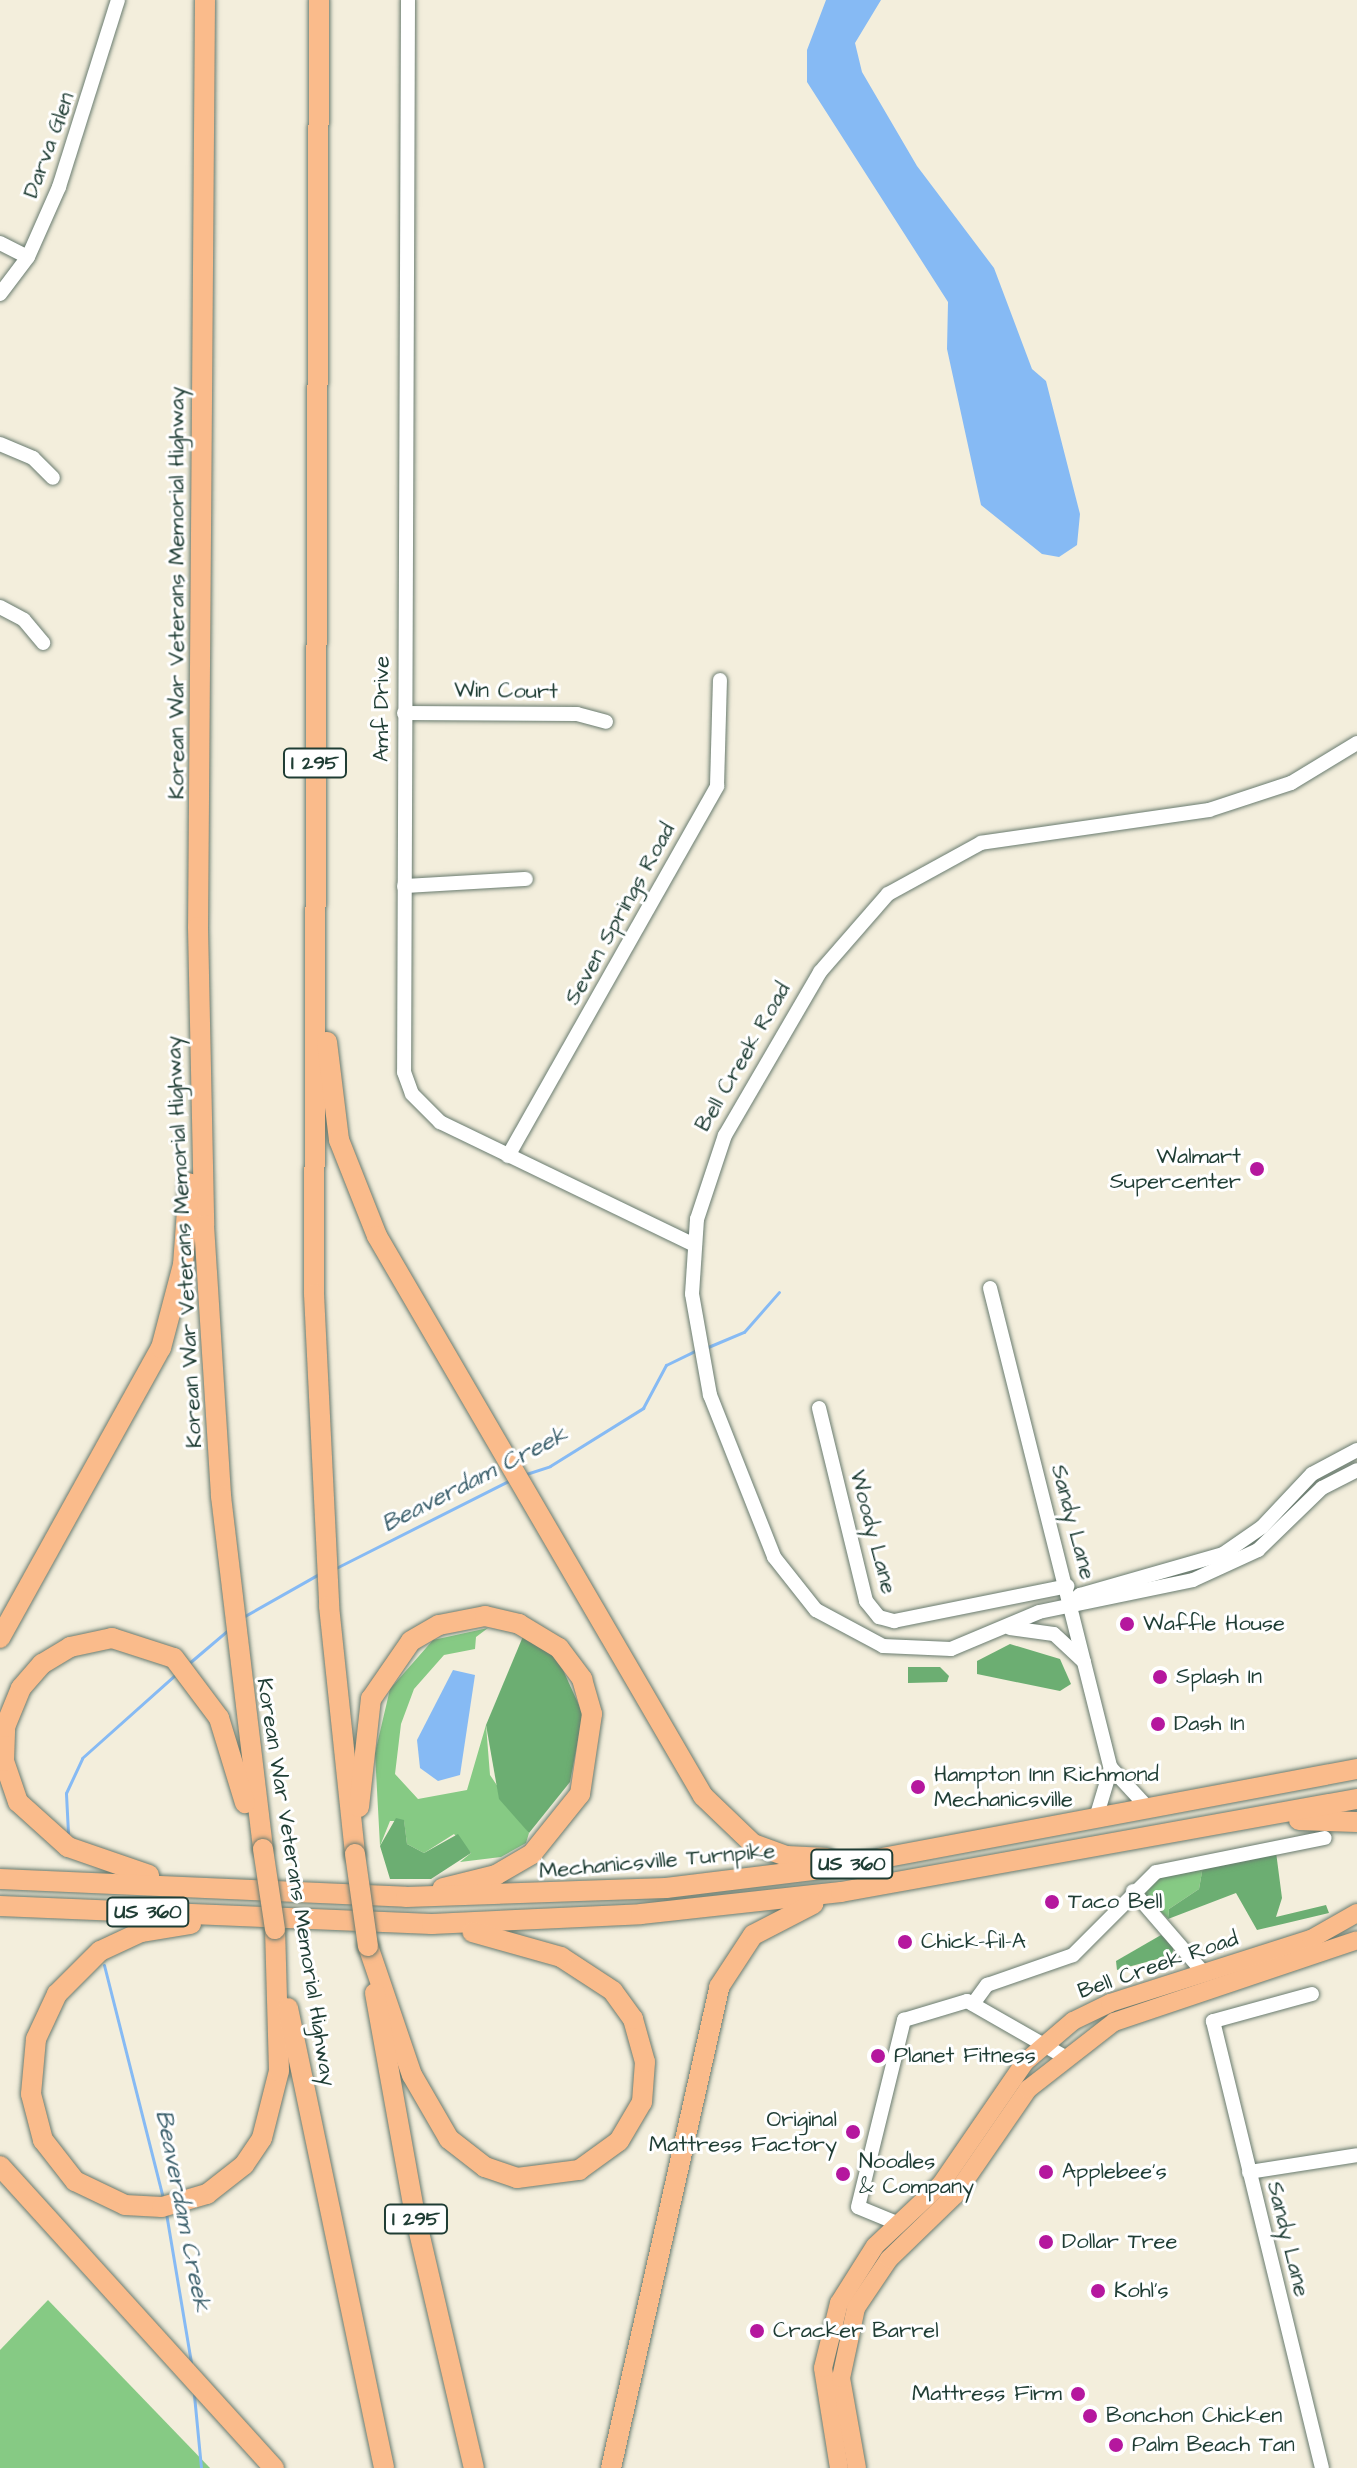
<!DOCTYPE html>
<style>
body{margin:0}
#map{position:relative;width:1357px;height:2468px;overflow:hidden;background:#f3eedc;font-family:"Architects Daughter",sans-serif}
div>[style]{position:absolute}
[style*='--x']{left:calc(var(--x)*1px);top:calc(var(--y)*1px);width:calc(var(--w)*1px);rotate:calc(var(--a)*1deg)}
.green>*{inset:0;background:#86ca84}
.forest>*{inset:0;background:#6cae72}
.water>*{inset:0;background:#86baf4}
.stream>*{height:3px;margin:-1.5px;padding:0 1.5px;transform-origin:1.5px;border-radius:1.5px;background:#86baf4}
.roads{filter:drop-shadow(0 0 2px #697b6f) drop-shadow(0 0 2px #697b6f)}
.minor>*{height:14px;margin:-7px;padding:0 7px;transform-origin:7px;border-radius:7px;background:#fff}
.major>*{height:18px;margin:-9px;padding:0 9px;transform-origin:9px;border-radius:9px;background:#fabb8b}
.highway>*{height:20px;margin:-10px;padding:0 10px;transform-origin:10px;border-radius:10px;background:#fabb8b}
.bridges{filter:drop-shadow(0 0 2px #697b6f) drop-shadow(0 0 2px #697b6f)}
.highway-bridge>*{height:20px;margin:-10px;padding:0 10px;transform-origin:10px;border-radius:10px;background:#fabb8b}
.dots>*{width:22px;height:22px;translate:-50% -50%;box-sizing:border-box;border:4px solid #fff;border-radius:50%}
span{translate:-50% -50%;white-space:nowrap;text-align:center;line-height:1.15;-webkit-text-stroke:6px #fff;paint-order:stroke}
.shield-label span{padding:2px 6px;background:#fff;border:2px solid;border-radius:6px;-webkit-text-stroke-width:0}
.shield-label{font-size:20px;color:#1f3d34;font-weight:700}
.street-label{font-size:22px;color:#1f3d34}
.poi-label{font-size:22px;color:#1f3d34}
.right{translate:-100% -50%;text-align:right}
.left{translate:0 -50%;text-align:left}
.water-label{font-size:24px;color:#3e626e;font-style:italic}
</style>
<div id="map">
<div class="green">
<i style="clip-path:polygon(488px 1628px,476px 1637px,475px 1649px,444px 1655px,414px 1689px,401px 1724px,395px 1774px,418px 1799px,467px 1790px,486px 1725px,490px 1775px,529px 1833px,526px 1843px,501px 1857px,460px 1862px,471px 1853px,454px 1834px,424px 1853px,407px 1844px,404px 1821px,390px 1821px,380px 1846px,375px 1753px,390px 1689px,433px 1640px)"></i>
<i style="clip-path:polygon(1203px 1866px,1199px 1889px,1169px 1909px,1168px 1919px,1142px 1893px,1158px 1876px)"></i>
<i style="clip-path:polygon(48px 2300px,210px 2468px,0 2468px,0 2350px)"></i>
</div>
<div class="forest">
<i style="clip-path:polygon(524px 1634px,559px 1661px,583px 1714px,570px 1782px,529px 1833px,499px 1799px,486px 1725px)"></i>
<i style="clip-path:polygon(1010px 1644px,1060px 1659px,1071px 1684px,1060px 1691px,977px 1674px,977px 1661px)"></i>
<i style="clip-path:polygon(908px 1667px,940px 1667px,949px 1676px,947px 1682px,908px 1683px)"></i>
<i style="clip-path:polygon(396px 1818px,404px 1820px,407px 1844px,424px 1853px,458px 1834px,471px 1853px,431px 1879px,390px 1879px,380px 1846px)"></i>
<i style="clip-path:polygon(1276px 1852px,1282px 1898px,1276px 1917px,1326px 1905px,1329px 1913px,1257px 1930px,1236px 1893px,1168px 1919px,1169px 1909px,1199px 1889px,1203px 1866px)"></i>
<i style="clip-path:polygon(1161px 1935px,1174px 1946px,1172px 1955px,1117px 1970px,1116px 1961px)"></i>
</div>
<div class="water">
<i style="clip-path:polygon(826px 0,881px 0,855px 43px,862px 72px,917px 166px,994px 268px,1032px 369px,1046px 381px,1080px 514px,1077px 545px,1059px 557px,1042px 554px,981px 505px,947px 349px,948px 302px,807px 82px,807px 50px)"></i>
<i style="clip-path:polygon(453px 1670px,475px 1675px,460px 1775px,438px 1781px,420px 1768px,417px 1740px)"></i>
</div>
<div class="stream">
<i style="--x:708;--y:1347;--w:39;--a:-23"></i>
<i style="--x:744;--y:1332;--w:53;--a:-48.8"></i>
<i style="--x:523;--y:1475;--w:28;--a:-18"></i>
<i style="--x:550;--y:1466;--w:110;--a:-31.9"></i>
<i style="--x:643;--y:1408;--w:49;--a:-61.9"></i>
<i style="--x:666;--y:1365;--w:34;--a:-26"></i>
<i style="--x:334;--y:1569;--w:195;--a:-26.8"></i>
<i style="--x:243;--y:1617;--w:87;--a:-29.5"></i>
<i style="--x:188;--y:1664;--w:52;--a:-40.4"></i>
<i style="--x:68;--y:1833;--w:40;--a:-92.9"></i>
<i style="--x:66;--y:1793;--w:38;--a:-65"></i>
<i style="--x:82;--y:1758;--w:126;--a:-41.8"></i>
<i style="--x:104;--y:1965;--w:240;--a:75.8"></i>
<i style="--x:166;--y:2213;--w:152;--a:80.5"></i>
<i style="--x:194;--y:2395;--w:73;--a:84.5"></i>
</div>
<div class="roads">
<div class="minor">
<i style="--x:408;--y:0;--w:1072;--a:90.21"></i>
<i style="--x:404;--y:1072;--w:23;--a:70"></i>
<i style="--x:412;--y:1094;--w:40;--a:45"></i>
<i style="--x:440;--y:1122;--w:282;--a:25.8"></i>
<i style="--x:0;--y:243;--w:31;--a:27"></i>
<i style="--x:0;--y:294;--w:46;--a:-52.9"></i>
<i style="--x:28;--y:257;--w:77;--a:-66.1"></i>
<i style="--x:59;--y:187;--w:196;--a:-72.5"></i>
<i style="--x:0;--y:444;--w:36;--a:23"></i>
<i style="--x:33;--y:458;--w:28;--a:45"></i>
<i style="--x:0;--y:607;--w:27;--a:28"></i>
<i style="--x:24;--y:620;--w:30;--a:50"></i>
<i style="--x:404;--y:713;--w:173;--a:0.3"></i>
<i style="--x:577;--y:714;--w:30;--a:15"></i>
<i style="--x:1357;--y:743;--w:77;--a:148.8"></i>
<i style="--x:1291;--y:783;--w:86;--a:161.8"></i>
<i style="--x:1209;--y:810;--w:230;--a:171.8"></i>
<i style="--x:981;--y:843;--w:106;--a:151.3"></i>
<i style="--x:888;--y:894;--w:103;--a:131.1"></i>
<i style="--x:820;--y:972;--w:189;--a:120.2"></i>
<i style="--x:725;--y:1135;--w:89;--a:108.4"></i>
<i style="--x:697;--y:1219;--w:75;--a:93.8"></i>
<i style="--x:692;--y:1294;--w:103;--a:79.9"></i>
<i style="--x:710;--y:1395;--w:174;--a:68.4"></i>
<i style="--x:774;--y:1557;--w:68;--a:51.6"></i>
<i style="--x:816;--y:1610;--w:76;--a:28.2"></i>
<i style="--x:883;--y:1646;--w:68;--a:2.5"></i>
<i style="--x:951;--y:1649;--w:95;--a:-22.8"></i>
<i style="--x:1039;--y:1612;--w:157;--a:-11.7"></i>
<i style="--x:1193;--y:1580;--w:72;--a:-24.8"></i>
<i style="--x:1258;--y:1550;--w:89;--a:-44.1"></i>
<i style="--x:1322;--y:1488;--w:39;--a:-27"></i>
<i style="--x:404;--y:886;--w:122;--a:-3.3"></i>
<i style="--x:508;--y:1156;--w:425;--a:-60.5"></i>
<i style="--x:717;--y:786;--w:106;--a:-88.4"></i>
<i style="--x:990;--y:1288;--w:495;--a:75.9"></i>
<i style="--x:1111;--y:1768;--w:52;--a:106.7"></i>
<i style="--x:819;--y:1408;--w:199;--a:76.3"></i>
<i style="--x:866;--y:1601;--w:21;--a:51"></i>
<i style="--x:879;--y:1617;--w:16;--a:15"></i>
<i style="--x:894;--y:1621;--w:177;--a:-11.4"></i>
<i style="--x:1071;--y:1604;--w:13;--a:-45"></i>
<i style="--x:1080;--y:1595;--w:149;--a:-16"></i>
<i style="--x:1223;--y:1554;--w:47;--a:-34.7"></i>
<i style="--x:1262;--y:1527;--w:73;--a:-46.7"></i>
<i style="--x:1312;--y:1474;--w:51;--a:-28.1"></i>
<i style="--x:1010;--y:1628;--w:44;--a:7.8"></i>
<i style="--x:1054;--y:1634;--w:41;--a:43"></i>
<i style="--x:1111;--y:1768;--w:54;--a:47.2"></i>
<i style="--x:1133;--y:1891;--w:107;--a:49.2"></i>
<i style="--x:1312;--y:1994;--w:103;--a:164.7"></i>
<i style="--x:1213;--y:2021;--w:460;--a:76.3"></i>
<i style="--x:973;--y:2004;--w:24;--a:-54"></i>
<i style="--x:987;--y:1985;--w:91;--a:-19.2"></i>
<i style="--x:1073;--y:1955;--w:117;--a:-45"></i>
<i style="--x:1156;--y:1872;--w:172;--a:-11.4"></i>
<i style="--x:1249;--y:2172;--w:109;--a:-8.9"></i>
<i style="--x:899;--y:2224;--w:44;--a:-157.5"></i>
<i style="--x:858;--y:2207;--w:193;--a:-76.2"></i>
<i style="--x:904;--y:2020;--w:66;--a:-16.8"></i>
<i style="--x:967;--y:2001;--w:111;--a:29.8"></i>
</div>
<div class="major">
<i style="--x:839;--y:2468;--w:101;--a:-99.1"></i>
<i style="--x:823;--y:2368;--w:67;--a:-76.2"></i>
<i style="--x:839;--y:2303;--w:67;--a:-57.7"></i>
<i style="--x:875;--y:2246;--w:91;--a:-43.2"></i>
<i style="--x:941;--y:2184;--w:148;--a:-55.5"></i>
<i style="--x:1025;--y:2062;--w:63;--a:-40.5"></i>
<i style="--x:1073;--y:2021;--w:41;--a:-25.9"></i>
<i style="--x:1110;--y:2003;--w:211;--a:-17.7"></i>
<i style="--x:1311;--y:1939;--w:53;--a:-29.5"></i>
<i style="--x:857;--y:2468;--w:91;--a:-100.1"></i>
<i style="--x:841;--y:2378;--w:72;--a:-77.9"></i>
<i style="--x:856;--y:2308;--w:59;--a:-56"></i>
<i style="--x:889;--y:2259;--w:92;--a:-44.1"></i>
<i style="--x:955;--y:2195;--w:129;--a:-55.4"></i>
<i style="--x:1028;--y:2089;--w:109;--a:-37.9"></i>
<i style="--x:1114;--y:2022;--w:256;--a:-18.6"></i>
</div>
<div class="highway">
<i style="--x:205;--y:0;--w:927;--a:90.43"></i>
<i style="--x:198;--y:927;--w:298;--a:88.8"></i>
<i style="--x:204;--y:1225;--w:272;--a:86.4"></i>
<i style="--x:221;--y:1496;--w:355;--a:83.2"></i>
<i style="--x:319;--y:0;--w:1294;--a:90.22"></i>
<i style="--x:314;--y:1294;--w:312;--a:87.2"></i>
<i style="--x:329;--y:1606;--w:249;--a:84"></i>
<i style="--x:327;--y:1042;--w:99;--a:83"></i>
<i style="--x:339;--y:1140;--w:103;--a:68.4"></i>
<i style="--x:377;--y:1236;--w:648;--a:59.79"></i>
<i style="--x:703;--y:1796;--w:69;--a:43.8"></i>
<i style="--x:753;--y:1844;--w:35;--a:20"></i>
<i style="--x:786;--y:1856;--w:41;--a:2.8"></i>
<i style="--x:0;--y:1638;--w:332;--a:-61"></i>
<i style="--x:161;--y:1348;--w:86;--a:-75.2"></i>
<i style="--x:183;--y:1265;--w:82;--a:-85.8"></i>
<i style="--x:359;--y:1807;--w:109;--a:-83.7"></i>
<i style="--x:371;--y:1699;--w:70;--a:-55.4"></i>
<i style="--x:411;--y:1641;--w:32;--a:-30"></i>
<i style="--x:439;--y:1625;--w:47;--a:-11.1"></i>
<i style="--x:485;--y:1616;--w:35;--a:13"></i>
<i style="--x:519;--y:1624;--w:47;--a:31"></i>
<i style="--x:559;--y:1648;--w:39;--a:53"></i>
<i style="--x:582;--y:1679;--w:36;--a:74"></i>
<i style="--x:592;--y:1714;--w:81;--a:98.5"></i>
<i style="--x:580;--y:1794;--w:77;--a:128.7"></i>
<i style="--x:532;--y:1854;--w:42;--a:149.7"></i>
<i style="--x:496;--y:1875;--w:55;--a:166.2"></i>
<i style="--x:1299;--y:1820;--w:58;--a:2"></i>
<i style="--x:149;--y:1875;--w:86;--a:-160.9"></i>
<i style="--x:68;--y:1847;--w:67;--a:-138"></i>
<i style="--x:18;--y:1802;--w:43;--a:-108.9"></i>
<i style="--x:4;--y:1761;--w:34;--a:-88"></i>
<i style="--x:5;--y:1727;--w:42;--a:-67.7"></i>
<i style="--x:21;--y:1688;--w:32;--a:-49"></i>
<i style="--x:42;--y:1664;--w:33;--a:-31"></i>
<i style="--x:70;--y:1647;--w:43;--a:-12.1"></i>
<i style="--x:112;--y:1638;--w:65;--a:17.9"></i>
<i style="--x:174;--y:1658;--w:75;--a:53.1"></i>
<i style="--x:219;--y:1718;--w:89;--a:73"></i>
<i style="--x:0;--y:1879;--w:406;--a:2.5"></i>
<i style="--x:406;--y:1897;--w:260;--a:-2"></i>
<i style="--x:666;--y:1888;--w:164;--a:-7"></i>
<i style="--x:829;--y:1868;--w:537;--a:-10.62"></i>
<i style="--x:0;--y:1906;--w:432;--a:2.4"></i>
<i style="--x:432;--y:1924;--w:209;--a:-2.7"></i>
<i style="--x:641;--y:1914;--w:201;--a:-6.3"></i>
<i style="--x:841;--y:1892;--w:524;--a:-10.22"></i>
<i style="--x:191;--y:1924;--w:51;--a:170.9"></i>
<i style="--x:141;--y:1932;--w:45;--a:155.1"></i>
<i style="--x:100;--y:1951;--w:61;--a:135"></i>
<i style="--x:57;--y:1994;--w:50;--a:115"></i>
<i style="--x:36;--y:2039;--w:55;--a:95.2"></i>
<i style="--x:31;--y:2094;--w:48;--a:75.4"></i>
<i style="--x:43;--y:2140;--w:52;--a:52"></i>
<i style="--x:75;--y:2181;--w:55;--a:25.6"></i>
<i style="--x:125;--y:2205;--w:37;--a:3"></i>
<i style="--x:162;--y:2207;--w:47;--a:-16.1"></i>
<i style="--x:207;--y:2194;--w:47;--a:-38.1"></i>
<i style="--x:244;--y:2165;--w:32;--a:-56"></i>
<i style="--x:262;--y:2138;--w:69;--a:-75.8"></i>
<i style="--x:279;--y:2071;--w:142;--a:-91.6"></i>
<i style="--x:368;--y:1946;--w:136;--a:71.2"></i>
<i style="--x:412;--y:2075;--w:74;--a:60"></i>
<i style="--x:449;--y:2139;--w:46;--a:37.9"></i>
<i style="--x:485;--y:2167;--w:34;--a:19"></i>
<i style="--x:517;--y:2178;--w:63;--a:-7.4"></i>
<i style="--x:579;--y:2170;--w:49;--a:-35.9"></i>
<i style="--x:619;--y:2141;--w:45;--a:-59.5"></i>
<i style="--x:642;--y:2102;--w:40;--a:-85.7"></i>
<i style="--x:645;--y:2062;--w:45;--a:-105.6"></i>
<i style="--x:633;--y:2019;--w:34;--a:-126"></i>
<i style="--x:613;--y:1991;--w:62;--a:-146.8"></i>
<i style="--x:561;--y:1957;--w:92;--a:-164.3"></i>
<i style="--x:375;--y:1993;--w:226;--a:79.8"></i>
<i style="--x:415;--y:2215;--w:260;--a:76.9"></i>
<i style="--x:288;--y:2008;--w:470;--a:78.2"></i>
<i style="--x:0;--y:2166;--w:408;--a:47.8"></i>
<i style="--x:611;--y:2468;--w:493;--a:-77.3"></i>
<i style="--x:719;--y:1987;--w:62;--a:-56.8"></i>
<i style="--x:753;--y:1935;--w:68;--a:-27.3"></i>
</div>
</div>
<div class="bridges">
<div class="highway-bridge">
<i style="--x:263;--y:1849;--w:81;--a:81.5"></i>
<i style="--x:355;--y:1854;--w:93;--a:82"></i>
</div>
</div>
<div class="dots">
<i style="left:1257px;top:1169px;background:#b5179e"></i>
<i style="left:1127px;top:1624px;background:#b5179e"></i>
<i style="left:1160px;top:1677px;background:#b5179e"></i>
<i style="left:1158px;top:1724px;background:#b5179e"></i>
<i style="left:918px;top:1787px;background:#b5179e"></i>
<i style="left:1052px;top:1902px;background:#b5179e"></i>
<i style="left:905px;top:1942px;background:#b5179e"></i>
<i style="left:878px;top:2056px;background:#b5179e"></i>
<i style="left:853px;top:2132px;background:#b5179e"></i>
<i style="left:1046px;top:2172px;background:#b5179e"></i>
<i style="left:843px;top:2174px;background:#b5179e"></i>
<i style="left:1046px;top:2242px;background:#b5179e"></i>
<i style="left:1098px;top:2291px;background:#b5179e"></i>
<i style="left:757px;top:2331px;background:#b5179e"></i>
<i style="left:1078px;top:2394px;background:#b5179e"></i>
<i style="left:1090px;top:2416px;background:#b5179e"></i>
<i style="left:1116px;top:2445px;background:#b5179e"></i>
</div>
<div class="shield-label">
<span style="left:315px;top:763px">I 295</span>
<span style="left:852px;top:1864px">US 360</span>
<span style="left:148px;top:1912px">US 360</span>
<span style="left:416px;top:2219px">I 295</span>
</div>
<div class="street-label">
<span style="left:49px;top:145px;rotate:-70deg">Darva Glen</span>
<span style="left:177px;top:593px;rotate:-90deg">Korean War Veterans Memorial Highway</span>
<span style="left:506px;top:691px;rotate:1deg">Win Court</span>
<span style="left:382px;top:709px;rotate:-90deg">Amf Drive</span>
<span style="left:620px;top:914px;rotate:-61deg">Seven Springs Road</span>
<span style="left:743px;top:1057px;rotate:-60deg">Bell Creek Road</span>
<span style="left:184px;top:1242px;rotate:-93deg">Korean War Veterans Memorial Highway</span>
<span style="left:1073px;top:1522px;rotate:75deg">Sandy Lane</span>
<span style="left:873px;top:1532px;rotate:75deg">Woody Lane</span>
<span style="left:657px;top:1861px;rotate:-5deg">Mechanicsville Turnpike</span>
<span style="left:296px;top:1882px;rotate:81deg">Korean War Veterans Memorial Highway</span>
<span style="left:1158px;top:1965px;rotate:-19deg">Bell Creek Road</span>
<span style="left:1288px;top:2239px;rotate:76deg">Sandy Lane</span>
</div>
<div class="poi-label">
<span class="right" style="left:1241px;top:1169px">Walmart<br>Supercenter</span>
<span class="left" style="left:1143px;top:1624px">Waffle House</span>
<span class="left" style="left:1176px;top:1677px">Splash In</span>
<span class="left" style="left:1174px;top:1724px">Dash In</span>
<span class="left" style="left:934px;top:1787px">Hampton Inn Richmond<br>Mechanicsville</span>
<span class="left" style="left:1068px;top:1902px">Taco Bell</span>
<span class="left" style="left:921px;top:1942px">Chick-fil-A</span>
<span class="left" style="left:894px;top:2056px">Planet Fitness</span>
<span class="right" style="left:837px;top:2132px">Original<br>Mattress Factory</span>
<span class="left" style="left:859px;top:2174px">Noodles<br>&amp; Company</span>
<span class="left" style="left:1062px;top:2172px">Applebee's</span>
<span class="left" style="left:1062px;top:2242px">Dollar Tree</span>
<span class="left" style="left:1114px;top:2291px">Kohl's</span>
<span class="left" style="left:773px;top:2331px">Cracker Barrel</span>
<span class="right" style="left:1062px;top:2394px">Mattress Firm</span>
<span class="left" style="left:1106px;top:2416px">Bonchon Chicken</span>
<span class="left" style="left:1132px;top:2445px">Palm Beach Tan</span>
</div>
<div class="water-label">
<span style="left:475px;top:1480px;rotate:-27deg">Beaverdam Creek</span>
<span style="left:182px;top:2211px;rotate:79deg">Beaverdam Creek</span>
</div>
</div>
